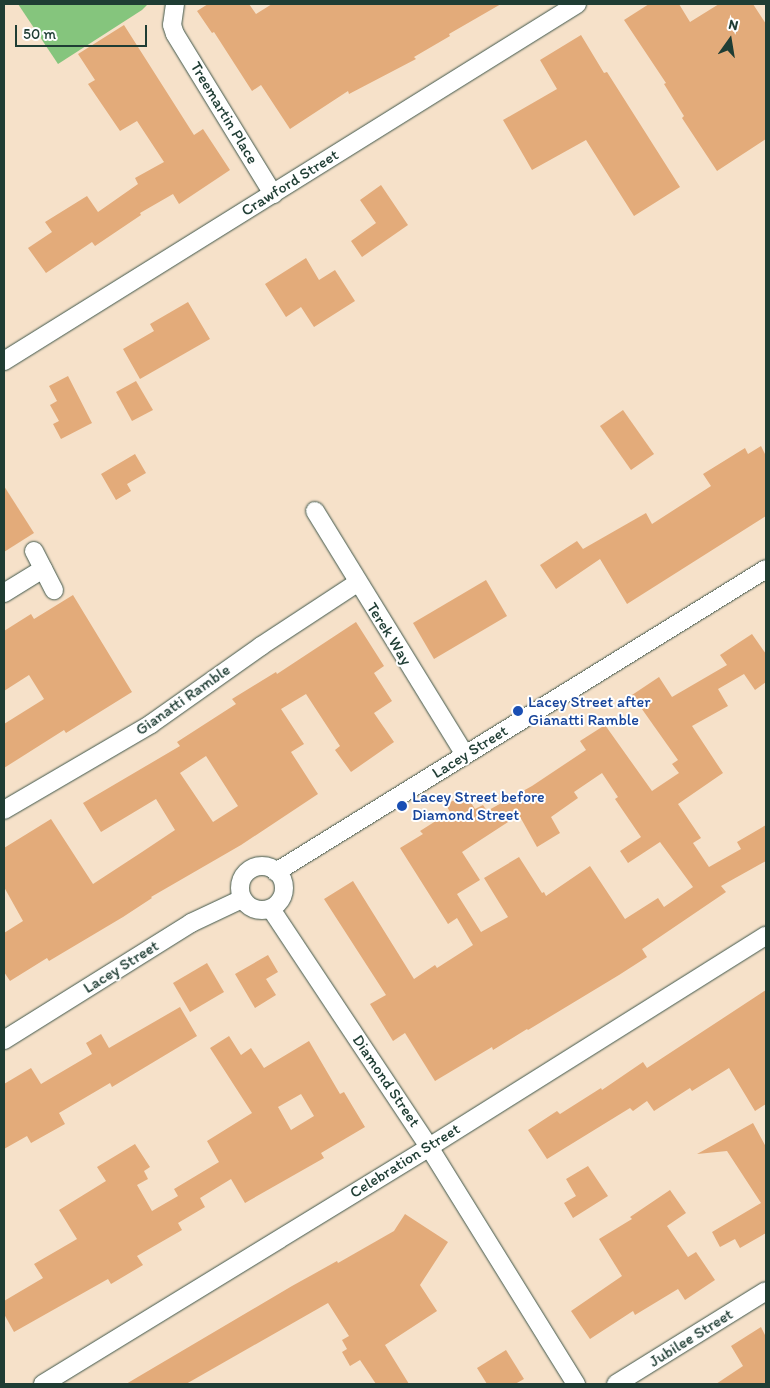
<!DOCTYPE html>
<style>
body{margin:0}
#map{position:relative;width:770px;height:1388px;overflow:hidden;background:#f6e1c9;font-family:Itim,sans-serif}
div>[style]{position:absolute}
[style*='--x']{left:calc(var(--x)*1px);top:calc(var(--y)*1px);width:calc(var(--w)*1px);rotate:calc(var(--a)*1deg)}
.green>*{inset:0;background:#85c57d}
.building>*{inset:0;background:#e3ab7a}
.roads{filter:drop-shadow(0 0 1px #3f564a) drop-shadow(0 0 1px #3f564a)}
.minor>*{height:18px;margin:-9px;padding:0 9px;transform-origin:9px;border-radius:9px;background:#fff}
.minor>.ring{margin:-9px;padding:0;box-sizing:content-box;background:none;border:18px solid #fff;border-radius:50%}
.dots>*{width:14px;height:14px;translate:-50% -50%;box-sizing:border-box;border:2px solid #fff;border-radius:50%}
span{translate:-50% -50%;white-space:nowrap;text-align:center;line-height:1.15;-webkit-text-stroke:4px #fff;paint-order:stroke}
.street-label{font-size:16px;color:#1f3d34}
.transit-label{font-size:16px;color:#164399}
.left{translate:0 -50%;text-align:left}
.frame{position:absolute;inset:0;border:5px solid #1f3d34;pointer-events:none}
.north{position:absolute;left:705px;top:15px;width:50px;height:50px;-webkit-text-stroke:4px #fff;paint-order:stroke;rotate:13deg;font-size:14px;font-weight:700;line-height:20px;text-align:center;color:#1f3d34}
.north::after{content:'';display:block;margin:auto;width:18px;height:22px;background:#1f3d34;clip-path:polygon(50% 0,100% 100%,50% 72%,0 100%)}
.scale{position:absolute;left:15px;top:25px;width:132px;height:22px;box-sizing:border-box;border:2px solid #1f3d34;border-top:0;padding-left:6px;font-size:15px;line-height:18px;white-space:nowrap;color:#1f3d34;-webkit-text-stroke:4px #fff;paint-order:stroke}
</style>
<div id="map">
<div class="green">
<i style="clip-path:polygon(18px 4px,148px 4px,142px 10px,58px 64px)"></i>
</div>
<div class="building">
<i style="clip-path:polygon(208px 4px,249px 4px,256px 14px,272px 4px,501px 4px,449px 34px,450px 36px,414px 57px,416px 59px,349px 94px,348px 91px,290px 129px,261px 85px,252px 91px,214px 32px,212px 33px,197px 11px)"></i>
<i style="clip-path:polygon(649px 4px,679px 4px,690px 22px,719px 4px,753px 4px,766px 24px,766px 139px,717px 171px,682px 118px,684px 116px,664px 84px,666px 83px,624px 20px)"></i>
<i style="clip-path:polygon(124px 25px,194px 135px,203px 129px,230px 170px,179px 204px,173px 194px,140px 213px,141px 215px,95px 246px,92px 242px,46px 273px,28px 248px,52px 232px,45px 222px,87px 196px,98px 212px,138px 184px,135px 178px,164px 162px,137px 121px,120px 131px,88px 84px,95px 80px,78px 54px)"></i>
<i style="clip-path:polygon(581px 35px,604px 73px,607px 72px,680px 187px,634px 216px,586px 140px,532px 170px,503px 120px,557px 89px,540px 60px)"></i>
<i style="clip-path:polygon(381px 185px,408px 225px,362px 257px,351px 241px,376px 223px,360px 200px)"></i>
<i style="clip-path:polygon(306px 258px,319px 280px,335px 270px,355px 301px,314px 327px,301px 307px,286px 317px,265px 284px)"></i>
<i style="clip-path:polygon(188px 302px,210px 339px,140px 379px,123px 349px,154px 331px,150px 324px)"></i>
<i style="clip-path:polygon(68px 376px,92px 423px,61px 439px,53px 424px,59px 421px,50px 405px,57px 401px,49px 386px)"></i>
<i style="clip-path:polygon(136px 381px,153px 410px,132px 421px,116px 392px)"></i>
<i style="clip-path:polygon(623px 410px,654px 454px,631px 470px,600px 426px)"></i>
<i style="clip-path:polygon(761px 446px,766px 456px,766px 516px,627px 604px,600px 559px,556px 589px,540px 565px,577px 541px,583px 549px,646px 513px,652px 524px,711px 486px,703px 474px,745px 448px,748px 454px)"></i>
<i style="clip-path:polygon(135px 454px,146px 473px,127px 484px,131px 491px,116px 500px,101px 474px)"></i>
<i style="clip-path:polygon(4px 486px,34px 533px,4px 552px)"></i>
<i style="clip-path:polygon(486px 580px,507px 616px,434px 659px,413px 623px)"></i>
<i style="clip-path:polygon(73px 595px,132px 692px,66px 733px,64px 730px,4px 768px,4px 724px,44px 699px,29px 675px,4px 691px,4px 631px,31px 614px,34px 619px)"></i>
<i style="clip-path:polygon(evenodd,356px 622px,384px 666px,374px 673px,392px 701px,374px 713px,394px 742px,351px 772px,335px 750px,340px 746px,306px 694px,281px 709px,304px 744px,291px 752px,318px 794px,241px 845px,151px 897px,152px 898px,123px 917px,49px 961px,47px 958px,10px 981px,4px 972px,4px 933px,23px 921px,4px 887px,4px 848px,51px 819px,93px 884px,142px 852px,175px 830px,156px 799px,101px 832px,83px 803px,180px 746px,177px 742px,236px 704px,232px 699px,276px 672px,277px 674px,356px 622px,206px 756px,238px 806px,213px 822px,180px 773px,206px 756px)"></i>
<i style="clip-path:polygon(evenodd,752px 634px,766px 654px,766px 682px,755px 690px,744px 674px,718px 689px,728px 706px,692px 726px,723px 773px,678px 804px,701px 838px,693px 843px,709px 867px,741px 849px,737px 842px,766px 825px,766px 861px,721px 886px,726px 892px,642px 949px,647px 957px,619px 975px,528px 1030px,527px 1029px,493px 1050px,492px 1047px,435px 1081px,405px 1033px,393px 1041px,370px 1004px,386px 995px,324px 899px,353px 881px,414px 979px,435px 965px,437px 968px,473px 945px,457px 918px,448px 924px,400px 848px,423px 834px,420px 831px,450px 812px,446px 805px,465px 793px,475px 809px,483px 805px,487px 811px,532px 786px,586px 750px,580px 741px,605px 725px,652px 791px,679px 773px,672px 764px,678px 760px,632px 695px,659px 677px,672px 697px,727px 665px,720px 655px,752px 634px,602px 773px,618px 797px,615px 799px,641px 837px,620px 851px,628px 863px,660px 842px,693px 887px,664px 907px,658px 898px,625px 919px,590px 866px,546px 896px,544px 892px,542px 893px,519px 857px,484px 878px,508px 917px,481px 932px,457px 894px,480px 880px,462px 852px,519px 815px,537px 847px,560px 833px,551px 817px,578px 798px,574px 792px,602px 773px)"></i>
<i style="clip-path:polygon(268px 955px,278px 972px,266px 979px,276px 995px,255px 1008px,235px 974px)"></i>
<i style="clip-path:polygon(207px 963px,224px 992px,190px 1012px,173px 983px)"></i>
<i style="clip-path:polygon(766px 990px,766px 1104px,755px 1111px,729px 1068px,692px 1091px,690px 1088px,654px 1111px,647px 1101px,633px 1111px,630px 1108px,547px 1159px,528px 1130px,557px 1111px,560px 1114px,601px 1088px,602px 1090px,643px 1062px,647px 1068px)"></i>
<i style="clip-path:polygon(180px 1007px,197px 1036px,112px 1087px,110px 1083px,59px 1113px,65px 1124px,31px 1143px,27px 1136px,4px 1149px,4px 1084px,31px 1068px,41px 1084px,92px 1054px,86px 1043px,101px 1034px,109px 1048px)"></i>
<i style="clip-path:polygon(evenodd,229px 1036px,241px 1055px,251px 1048px,264px 1068px,309px 1041px,340px 1094px,344px 1092px,365px 1127px,321px 1153px,324px 1158px,245px 1203px,231px 1179px,200px 1198px,205px 1207px,178px 1223px,182px 1230px,137px 1256px,143px 1265px,111px 1284px,108px 1279px,14px 1332px,4px 1314px,4px 1301px,43px 1278px,34px 1264px,77px 1239px,59px 1210px,106px 1181px,97px 1167px,135px 1144px,150px 1167px,144px 1171px,148px 1179px,137px 1185px,152px 1211px,178px 1196px,174px 1189px,219px 1162px,207px 1141px,252px 1113px,210px 1048px,229px 1036px,301px 1094px,314px 1116px,291px 1130px,278px 1107px,301px 1094px)"></i>
<i style="clip-path:polygon(753px 1123px,766px 1147px,766px 1233px,740px 1248px,735px 1239px,720px 1247px,712px 1232px,761px 1203px,727px 1151px,697px 1154px)"></i>
<i style="clip-path:polygon(588px 1166px,608px 1196px,573px 1218px,564px 1203px,576px 1196px,566px 1179px)"></i>
<i style="clip-path:polygon(670px 1190px,686px 1213px,667px 1226px,688px 1257px,696px 1252px,715px 1280px,685px 1300px,678px 1289px,635px 1315px,633px 1311px,590px 1339px,571px 1311px,622px 1276px,599px 1239px,632px 1219px,630px 1217px)"></i>
<i style="clip-path:polygon(405px 1214px,448px 1242px,420px 1285px,437px 1311px,385px 1345px,409px 1384px,376px 1384px,360px 1360px,350px 1366px,342px 1352px,347px 1349px,342px 1340px,349px 1336px,328px 1303px,186px 1384px,126px 1384px,292px 1286px,337px 1261px,338px 1263px,394px 1231px)"></i>
<i style="clip-path:polygon(761px 1327px,766px 1337px,766px 1384px,716px 1384px,743px 1366px,731px 1346px)"></i>
<i style="clip-path:polygon(506px 1350px,524px 1379px,515px 1384px,487px 1384px,477px 1368px)"></i>
</div>
<div class="roads">
<div class="minor">
<i style="--x:175;--y:4;--w:21;--a:98"></i>
<i style="--x:172;--y:25;--w:9;--a:72"></i>
<i style="--x:175;--y:34;--w:188;--a:58.5"></i>
<i style="--x:4;--y:361;--w:675;--a:-31.92"></i>
<i style="--x:315;--y:511;--w:286;--a:58.4"></i>
<i style="--x:34;--y:551;--w:44;--a:62.9"></i>
<i style="--x:4;--y:593;--w:46;--a:-31.6"></i>
<i style="--x:4;--y:810;--w:170;--a:-30.3"></i>
<i style="--x:151;--y:724;--w:135;--a:-35.3"></i>
<i style="--x:261;--y:646;--w:115;--a:-33.3"></i>
<i class="ring" style="left:240px;top:866px;width:26px;height:26px"></i>
<i style="--x:276;--y:872;--w:576;--a:-31.73"></i>
<i style="--x:271;--y:909;--w:286;--a:56.4"></i>
<i style="--x:429;--y:1147;--w:279;--a:58.2"></i>
<i style="--x:4;--y:1040;--w:221;--a:-32"></i>
<i style="--x:191;--y:923;--w:56;--a:-25.2"></i>
<i style="--x:43;--y:1384;--w:453;--a:-31.5"></i>
<i style="--x:429;--y:1147;--w:398;--a:-32.1"></i>
<i style="--x:616;--y:1384;--w:176;--a:-31.8"></i>
</div>
</div>
<div class="dots">
<i style="left:518px;top:711px;background:#1a4fb4"></i>
<i style="left:402px;top:806px;background:#1a4fb4"></i>
</div>
<div class="street-label">
<span style="left:224px;top:113px;rotate:59deg">Treemartin Place</span>
<span style="left:290px;top:183px;rotate:-32deg">Crawford Street</span>
<span style="left:389px;top:634px;rotate:58deg">Terek Way</span>
<span style="left:183px;top:700px;rotate:-35deg">Gianatti Ramble</span>
<span style="left:470px;top:752px;rotate:-32deg">Lacey Street</span>
<span style="left:121px;top:967px;rotate:-32deg">Lacey Street</span>
<span style="left:386px;top:1081px;rotate:56deg">Diamond Street</span>
<span style="left:405px;top:1161px;rotate:-32deg">Celebration Street</span>
<span style="left:691px;top:1338px;rotate:-32deg">Jubilee Street</span>
</div>
<div class="transit-label">
<span class="left" style="left:528px;top:711px">Lacey Street after<br>Gianatti Ramble</span>
<span class="left" style="left:412px;top:806px">Lacey Street before<br>Diamond Street</span>
</div>
<div class="frame"></div>
<div class="north">N</div>
<div class="scale">50 m</div>
</div>
